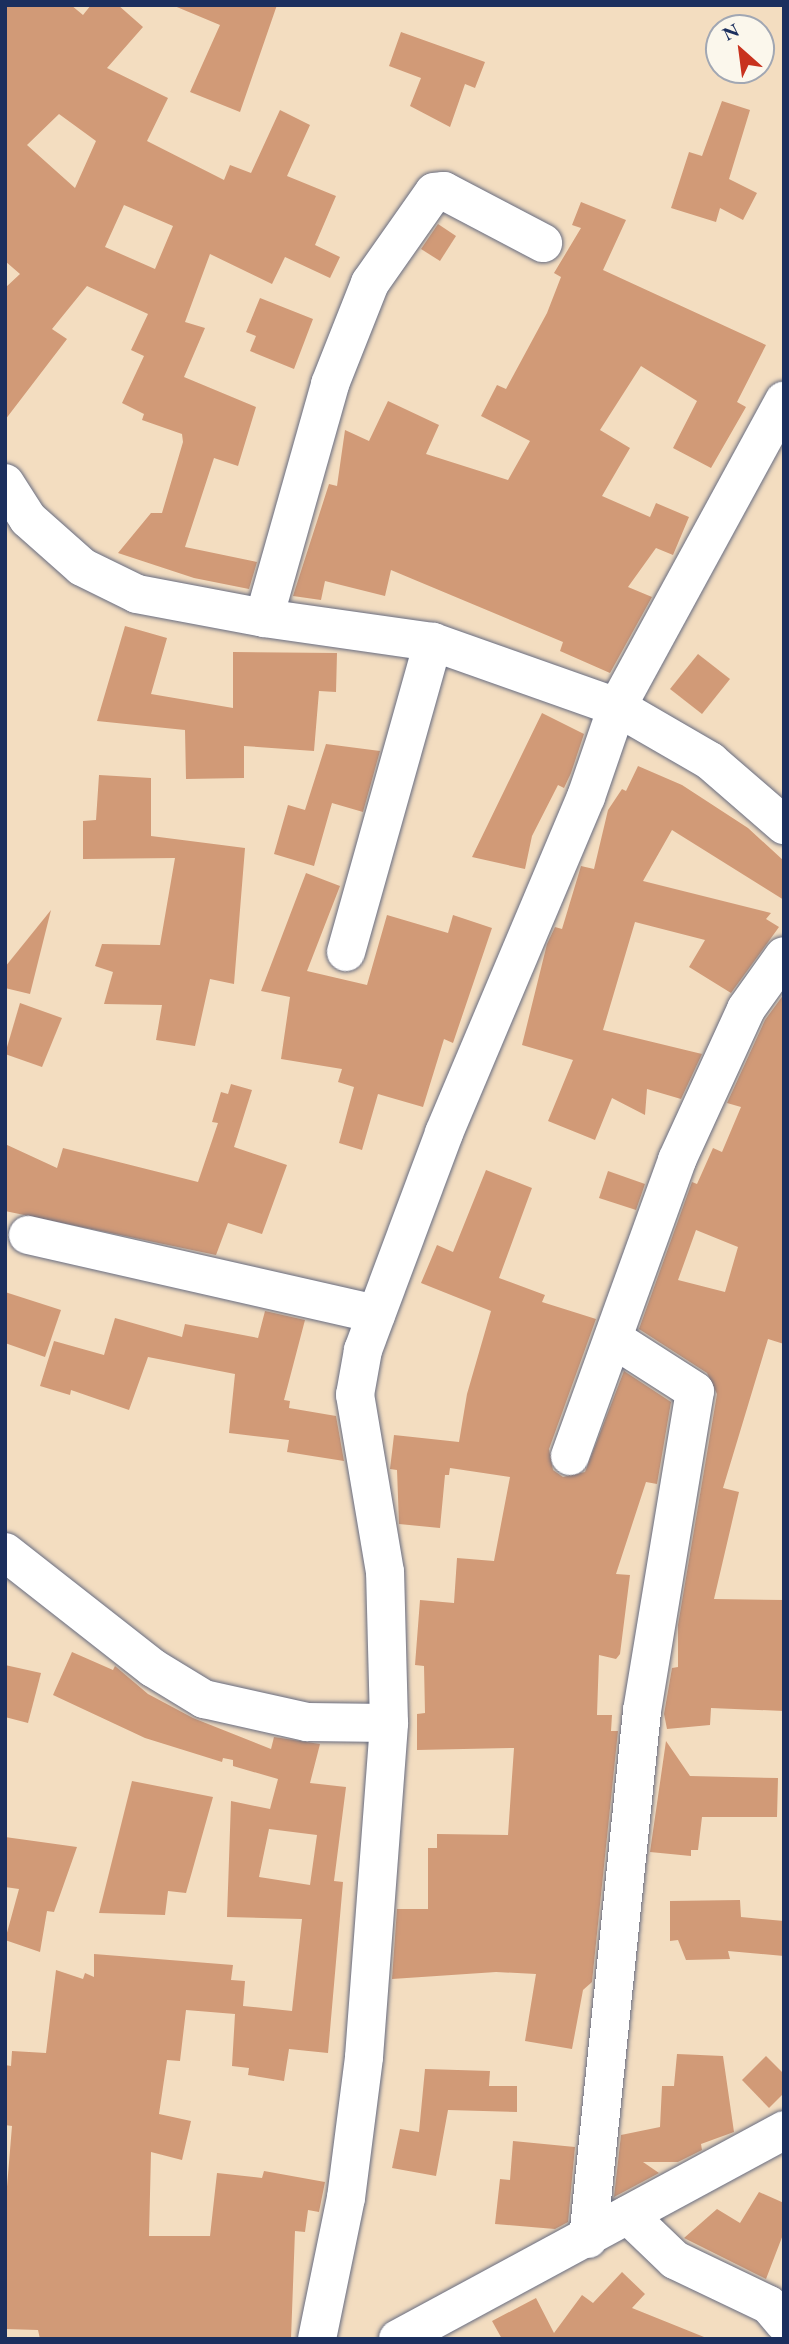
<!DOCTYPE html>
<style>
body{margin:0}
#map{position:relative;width:789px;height:2344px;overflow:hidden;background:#f3ddc0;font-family:"EB Garamond",serif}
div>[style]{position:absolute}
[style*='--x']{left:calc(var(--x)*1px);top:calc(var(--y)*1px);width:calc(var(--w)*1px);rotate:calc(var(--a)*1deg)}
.building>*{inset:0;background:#d19a77}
.roads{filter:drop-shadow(0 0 2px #676c80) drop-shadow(0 0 2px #676c80)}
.minor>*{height:38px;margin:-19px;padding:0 19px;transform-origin:19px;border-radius:19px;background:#fff}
span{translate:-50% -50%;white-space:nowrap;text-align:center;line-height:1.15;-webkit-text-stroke:5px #fbf7ec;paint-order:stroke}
.frame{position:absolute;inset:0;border:7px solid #1b2f5e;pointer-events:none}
.north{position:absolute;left:705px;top:14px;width:70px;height:70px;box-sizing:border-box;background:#fbf7ec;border:2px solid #a1a7b3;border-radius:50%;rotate:332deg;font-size:19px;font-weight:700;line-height:28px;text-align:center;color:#1b2f5e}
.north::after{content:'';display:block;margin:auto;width:24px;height:32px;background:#c8321e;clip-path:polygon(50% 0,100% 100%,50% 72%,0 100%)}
</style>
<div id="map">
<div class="building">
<i style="clip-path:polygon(evenodd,5px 5px,71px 5px,83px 15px,91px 5px,118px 5px,143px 27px,107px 68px,168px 98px,147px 141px,224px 180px,230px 165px,251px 173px,280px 110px,310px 125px,287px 176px,336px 196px,315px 245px,340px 257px,330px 278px,285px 257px,272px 284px,210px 254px,185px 322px,205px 328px,184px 377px,256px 407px,238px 466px,214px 458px,185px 547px,257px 562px,249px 589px,194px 578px,118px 553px,151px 513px,162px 513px,183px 442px,182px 434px,142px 420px,144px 414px,122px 403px,144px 356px,131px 350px,148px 314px,87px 286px,52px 329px,67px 339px,5px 420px,5px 288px,20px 274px,5px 261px,5px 5px,59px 114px,96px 141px,75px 188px,27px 145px,59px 114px,5px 5px,124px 205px,173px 226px,155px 269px,105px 247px,124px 205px)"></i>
<i style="clip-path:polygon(172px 5px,277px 5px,240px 112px,190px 92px,220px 25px)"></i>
<i style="clip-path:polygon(401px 32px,485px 62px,475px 88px,465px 84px,450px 127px,410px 106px,421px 78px,389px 66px)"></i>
<i style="clip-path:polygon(722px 101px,750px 110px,729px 179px,757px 193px,743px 220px,720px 208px,716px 222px,671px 208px,689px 152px,702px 156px)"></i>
<i style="clip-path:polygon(581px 202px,626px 220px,603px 270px,766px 345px,737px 402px,746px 407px,711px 468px,673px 448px,697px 401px,641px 366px,600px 430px,630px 448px,602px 496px,650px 517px,656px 503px,689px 517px,673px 555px,656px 548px,628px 587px,652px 597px,610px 673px,560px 651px,563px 642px,391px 570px,385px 596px,325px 581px,321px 600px,293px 596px,329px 484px,337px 486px,345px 430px,369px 441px,388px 401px,439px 425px,426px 454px,508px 480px,530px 441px,481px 416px,497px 385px,506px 389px,547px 313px,561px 277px,554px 273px,581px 228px,572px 225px)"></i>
<i style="clip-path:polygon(438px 224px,456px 236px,440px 261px,421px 249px)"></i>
<i style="clip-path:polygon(260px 298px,313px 319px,294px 369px,250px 351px,256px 336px,246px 332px)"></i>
<i style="clip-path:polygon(125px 626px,167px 638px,151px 694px,233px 708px,233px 652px,337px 653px,336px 692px,319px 691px,314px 751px,244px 746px,244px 778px,186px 779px,185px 730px,97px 721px)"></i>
<i style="clip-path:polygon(698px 654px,730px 679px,702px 714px,670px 689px)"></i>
<i style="clip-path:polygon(542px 713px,584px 734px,571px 773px,564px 788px,558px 785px,532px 836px,525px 869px,472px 857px)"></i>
<i style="clip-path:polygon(326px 744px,380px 751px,363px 812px,332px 803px,314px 866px,274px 854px,288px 805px,305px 810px)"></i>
<i style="clip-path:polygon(638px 766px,682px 785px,748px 828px,784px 861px,784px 900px,672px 830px,643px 881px,771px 913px,766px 919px,779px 927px,731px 993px,689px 967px,705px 940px,635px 922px,603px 1030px,702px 1054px,681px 1099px,647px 1089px,645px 1115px,612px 1098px,595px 1140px,548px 1121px,573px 1060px,522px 1045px,547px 944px,555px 927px,562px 929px,581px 866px,594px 869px,608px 810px,622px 789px,626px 791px)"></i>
<i style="clip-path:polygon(99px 775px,151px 778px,151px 836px,245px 848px,234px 984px,210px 979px,195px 1046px,156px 1040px,162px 1005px,104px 1004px,113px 972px,95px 966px,102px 944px,160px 945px,175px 858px,83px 859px,83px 821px,96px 820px)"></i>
<i style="clip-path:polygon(306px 873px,340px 886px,307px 971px,367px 985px,387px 915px,448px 933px,453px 915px,492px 928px,453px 1043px,444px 1039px,423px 1107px,378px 1094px,362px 1150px,339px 1143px,354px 1087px,338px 1082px,342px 1069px,281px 1059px,290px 997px,261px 991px)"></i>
<i style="clip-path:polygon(51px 910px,30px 994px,5px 988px,5px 967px)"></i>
<i style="clip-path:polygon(evenodd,784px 994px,784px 1344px,768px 1339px,723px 1488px,739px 1492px,714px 1599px,784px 1600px,784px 1711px,711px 1708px,710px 1725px,667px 1729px,664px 1714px,672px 1668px,678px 1667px,678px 1625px,717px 1394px,707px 1373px,639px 1329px,692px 1182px,697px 1184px,713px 1148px,722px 1152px,741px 1107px,727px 1103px,765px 1020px,784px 994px,696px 1230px,738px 1247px,725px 1292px,678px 1280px,696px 1230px)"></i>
<i style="clip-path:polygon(20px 1003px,62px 1018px,42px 1067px,5px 1054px)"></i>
<i style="clip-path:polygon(231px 1084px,252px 1090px,234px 1147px,287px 1165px,262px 1234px,228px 1223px,216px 1255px,5px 1211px,5px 1144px,57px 1168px,63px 1148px,198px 1182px,218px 1123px,212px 1122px,221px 1092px,228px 1094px)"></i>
<i style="clip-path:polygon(486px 1170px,532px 1188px,499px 1278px,545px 1295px,542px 1302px,596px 1319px,549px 1449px,553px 1470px,563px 1477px,585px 1472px,624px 1371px,671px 1402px,657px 1484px,646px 1482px,616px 1574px,630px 1575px,620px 1654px,616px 1659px,599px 1655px,597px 1715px,612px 1715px,611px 1731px,618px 1731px,592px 1982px,583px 1990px,572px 2049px,525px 2041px,536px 1974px,496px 1972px,392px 1979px,397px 1909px,428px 1909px,428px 1848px,437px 1848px,437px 1834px,508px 1835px,514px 1748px,417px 1750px,417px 1714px,425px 1713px,424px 1666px,415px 1665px,420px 1600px,454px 1603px,457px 1558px,494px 1561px,510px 1477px,450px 1468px,449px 1475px,445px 1475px,440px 1528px,399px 1524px,397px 1470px,390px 1469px,394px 1435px,459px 1442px,467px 1394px,491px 1311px,421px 1283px,437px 1245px,453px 1252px)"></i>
<i style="clip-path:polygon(608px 1171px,645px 1184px,636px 1210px,599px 1198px)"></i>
<i style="clip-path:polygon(5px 1292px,61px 1310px,45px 1357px,5px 1343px)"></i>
<i style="clip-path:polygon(265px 1311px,305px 1320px,284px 1400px,290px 1401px,289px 1408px,336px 1416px,344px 1461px,287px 1452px,289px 1440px,229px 1433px,235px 1374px,148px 1357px,129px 1410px,71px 1390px,70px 1395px,40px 1386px,54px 1341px,104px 1355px,115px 1318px,182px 1337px,185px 1324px,258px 1338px)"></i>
<i style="clip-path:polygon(evenodd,72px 1652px,113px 1670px,115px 1666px,148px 1694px,193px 1718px,271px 1749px,274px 1737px,320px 1744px,310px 1783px,346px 1787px,334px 1881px,343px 1882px,328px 2053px,289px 2049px,284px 2081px,248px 2075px,249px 2068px,232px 2066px,235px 2014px,186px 2010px,180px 2061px,167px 2060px,159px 2114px,191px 2121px,182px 2160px,151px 2152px,149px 2236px,210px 2236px,217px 2173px,262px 2178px,264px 2171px,325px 2182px,319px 2212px,308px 2210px,305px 2232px,295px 2231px,291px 2339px,40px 2339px,38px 2330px,5px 2329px,5px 2211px,12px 2126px,5px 2125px,5px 2065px,11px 2066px,12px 2051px,46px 2053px,56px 1970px,83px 1979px,85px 1973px,94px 1977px,94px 1954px,233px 1965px,231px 1980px,245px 1981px,243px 2006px,292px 2011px,302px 1919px,227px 1917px,231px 1801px,270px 1809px,278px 1779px,233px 1766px,233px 1760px,223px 1758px,222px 1762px,145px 1738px,53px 1695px,72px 1652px,269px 1829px,317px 1835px,310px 1885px,259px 1877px,269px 1829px)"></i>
<i style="clip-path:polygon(5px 1665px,41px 1673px,28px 1723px,5px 1717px)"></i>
<i style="clip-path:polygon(666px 1741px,690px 1776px,778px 1778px,777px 1817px,702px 1817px,698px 1850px,691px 1850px,691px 1856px,650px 1852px)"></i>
<i style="clip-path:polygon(132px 1781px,213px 1797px,186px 1893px,168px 1891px,165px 1915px,99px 1913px)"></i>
<i style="clip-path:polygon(5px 1837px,77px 1847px,54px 1912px,47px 1911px,40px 1952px,5px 1940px,19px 1889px,5px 1887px)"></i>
<i style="clip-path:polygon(740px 1900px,741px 1917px,784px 1921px,784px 1956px,728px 1951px,730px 1959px,686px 1960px,678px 1940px,670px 1941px,670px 1901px)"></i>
<i style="clip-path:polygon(677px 2054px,723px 2056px,734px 2132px,701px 2144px,702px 2150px,678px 2162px,643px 2162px,659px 2173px,614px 2197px,621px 2135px,660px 2127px,662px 2086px,674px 2086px)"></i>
<i style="clip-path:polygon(766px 2056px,784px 2074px,784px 2093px,769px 2108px,742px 2080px)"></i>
<i style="clip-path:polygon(425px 2069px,490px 2071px,489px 2086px,517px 2086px,517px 2112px,448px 2110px,436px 2176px,392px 2168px,400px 2129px,419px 2132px)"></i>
<i style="clip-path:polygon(513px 2141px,575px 2147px,568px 2222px,555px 2229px,495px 2224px,500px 2179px,510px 2180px)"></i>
<i style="clip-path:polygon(759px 2192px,784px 2203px,784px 2232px,766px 2279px,684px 2238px,717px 2209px,740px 2223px)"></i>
<i style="clip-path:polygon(622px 2272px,645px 2294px,632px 2308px,709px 2339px,502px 2339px,492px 2321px,536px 2298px,554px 2333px,582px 2295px,593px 2303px)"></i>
</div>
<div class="roads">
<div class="minor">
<i style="--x:5;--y:483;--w:43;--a:57.4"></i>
<i style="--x:28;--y:519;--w:72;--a:41.6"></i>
<i style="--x:82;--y:567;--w:61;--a:26.1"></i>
<i style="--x:137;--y:594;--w:129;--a:10.7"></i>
<i style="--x:264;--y:618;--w:171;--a:8.1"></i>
<i style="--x:433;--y:642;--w:195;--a:19.5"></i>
<i style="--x:617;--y:707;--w:108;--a:30.1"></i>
<i style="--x:710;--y:761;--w:98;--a:40.9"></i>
<i style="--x:264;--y:618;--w:243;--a:-74.2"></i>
<i style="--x:330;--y:384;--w:109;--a:-68.4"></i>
<i style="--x:370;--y:283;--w:111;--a:-54.9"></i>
<i style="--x:434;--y:192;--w:10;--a:-6"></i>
<i style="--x:444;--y:191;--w:112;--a:27.7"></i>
<i style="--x:346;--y:952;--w:322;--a:-74.3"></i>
<i style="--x:28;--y:1235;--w:357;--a:12.8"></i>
<i style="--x:570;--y:1456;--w:315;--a:-70.1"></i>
<i style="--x:677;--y:1160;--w:166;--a:-65.4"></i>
<i style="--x:746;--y:1009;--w:65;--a:-54.4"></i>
<i style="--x:5;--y:1552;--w:188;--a:38.1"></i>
<i style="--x:153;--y:1668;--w:60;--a:31.3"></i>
<i style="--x:204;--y:1699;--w:106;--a:12.6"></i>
<i style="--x:307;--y:1722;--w:82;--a:0.7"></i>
<i style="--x:628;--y:2215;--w:65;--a:43.8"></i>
<i style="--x:675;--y:2260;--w:104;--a:25.6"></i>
<i style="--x:769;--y:2305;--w:23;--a:50"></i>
<i style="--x:588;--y:2239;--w:531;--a:-84.16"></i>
<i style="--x:642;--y:1711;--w:324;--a:-80.6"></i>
<i style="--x:695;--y:1391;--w:96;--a:-147.3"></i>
<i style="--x:317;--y:2339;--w:144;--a:-78.4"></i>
<i style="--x:346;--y:2198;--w:142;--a:-82.7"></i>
<i style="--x:364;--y:2057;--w:335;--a:-85.7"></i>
<i style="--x:389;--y:1723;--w:151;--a:-91.5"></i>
<i style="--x:385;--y:1572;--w:180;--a:-99.6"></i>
<i style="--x:355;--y:1395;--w:46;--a:-79.9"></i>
<i style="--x:363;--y:1350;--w:232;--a:-69.5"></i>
<i style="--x:444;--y:1133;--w:365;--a:-67.1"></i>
<i style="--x:586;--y:797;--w:95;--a:-71"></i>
<i style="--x:617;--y:707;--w:349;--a:-61.4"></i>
<i style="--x:398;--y:2339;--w:439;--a:-28.4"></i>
</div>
</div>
<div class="frame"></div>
<div class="north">N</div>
</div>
